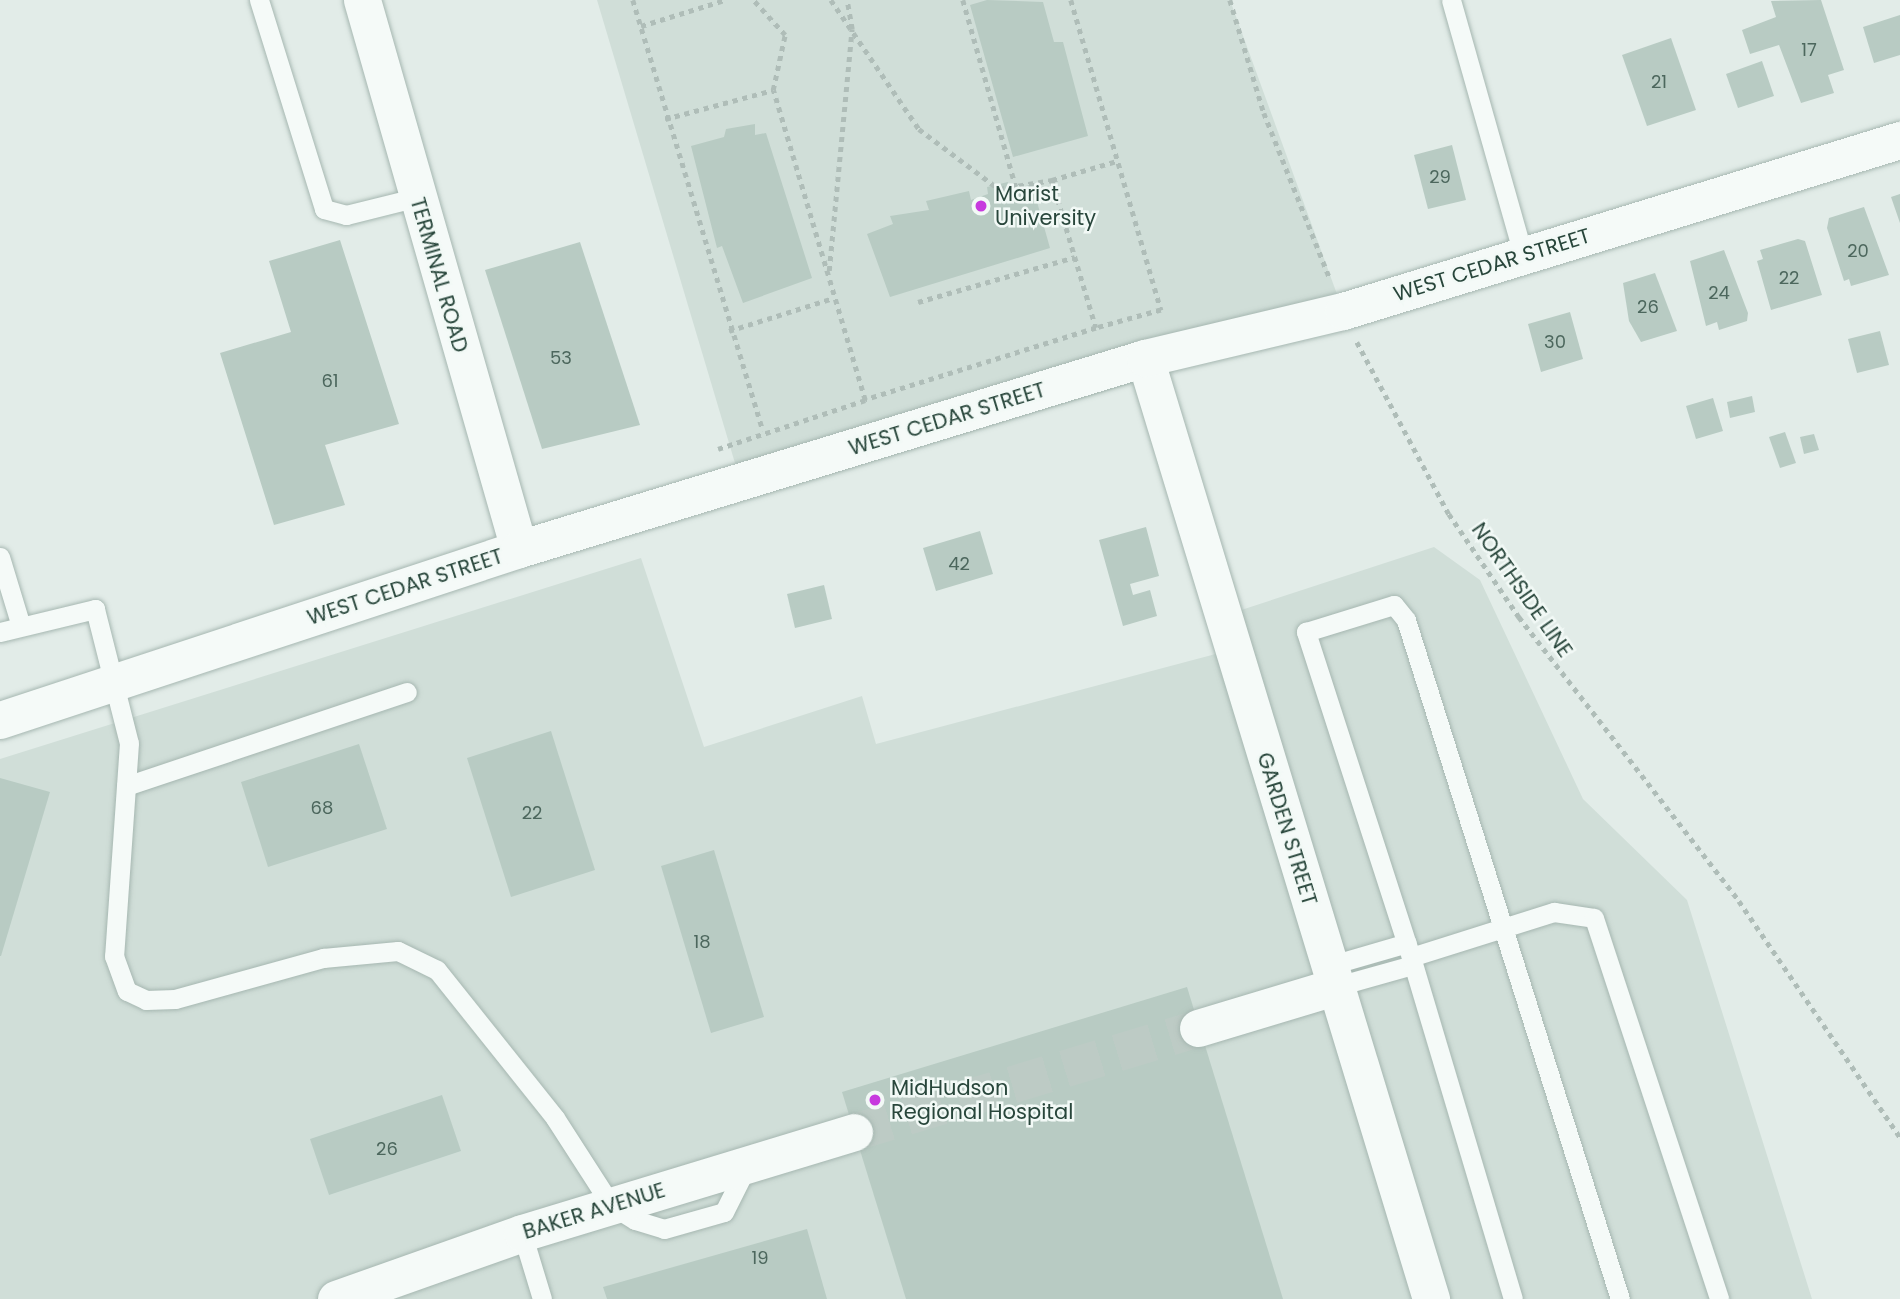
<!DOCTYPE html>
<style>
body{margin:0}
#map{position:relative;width:1900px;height:1299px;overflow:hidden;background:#e2ece8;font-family:Poppins,sans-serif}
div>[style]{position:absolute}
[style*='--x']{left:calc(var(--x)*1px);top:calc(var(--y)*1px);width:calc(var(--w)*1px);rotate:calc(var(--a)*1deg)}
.built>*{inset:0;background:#d0ded8}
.building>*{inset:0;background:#b8cbc3}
.minor-tunnel>*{height:37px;margin-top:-18.5px;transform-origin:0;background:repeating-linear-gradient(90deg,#bdcbc5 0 37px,transparent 0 55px)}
.path>*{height:4.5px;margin-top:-2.25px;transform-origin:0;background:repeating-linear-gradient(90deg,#afbdb8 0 5px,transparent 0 10px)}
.roads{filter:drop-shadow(0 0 2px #a6b7b1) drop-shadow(0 0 2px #a6b7b1)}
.service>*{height:19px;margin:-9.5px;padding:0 9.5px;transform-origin:9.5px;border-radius:9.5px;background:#f5faf8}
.minor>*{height:37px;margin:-18.5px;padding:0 18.5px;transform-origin:18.5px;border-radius:18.5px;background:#f5faf8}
.dots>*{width:19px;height:19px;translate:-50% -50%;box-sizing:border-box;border:4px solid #f2f9f6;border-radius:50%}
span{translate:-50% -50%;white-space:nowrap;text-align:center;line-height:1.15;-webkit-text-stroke:5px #f2f9f6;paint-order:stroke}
.number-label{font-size:18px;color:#4c675d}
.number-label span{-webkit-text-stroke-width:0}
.poi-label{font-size:21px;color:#28463b}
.left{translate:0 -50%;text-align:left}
.street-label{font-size:21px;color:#28463b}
</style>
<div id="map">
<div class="built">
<i style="clip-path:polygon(597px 0,1230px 0,1346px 319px,746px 500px)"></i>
<i style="clip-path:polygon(1434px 547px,1480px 580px,1583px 799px,1687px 900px,1812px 1299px,0 1299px,0 759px,641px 558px,704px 747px,862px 696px,876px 744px,1242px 647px,1232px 613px)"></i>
</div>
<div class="building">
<i style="clip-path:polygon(987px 0,1043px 2px,1054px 42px,1063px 42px,1088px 136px,1013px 157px,970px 5px)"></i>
<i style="clip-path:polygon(1821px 0,1844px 70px,1828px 75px,1834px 93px,1801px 103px,1779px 45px,1750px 54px,1742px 30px,1776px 17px,1771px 1px)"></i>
<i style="clip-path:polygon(1900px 15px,1900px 55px,1874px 63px,1863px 27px)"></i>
<i style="clip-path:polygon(1671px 38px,1696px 110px,1647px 126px,1622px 55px)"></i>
<i style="clip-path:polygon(1762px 61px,1774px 96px,1738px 108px,1726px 74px)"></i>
<i style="clip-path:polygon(755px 124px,755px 135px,766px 133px,812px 278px,743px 303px,722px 246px,717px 248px,691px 146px,724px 137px,726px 129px)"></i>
<i style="clip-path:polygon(1452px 145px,1466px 200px,1428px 209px,1414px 155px)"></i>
<i style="clip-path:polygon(1008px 182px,1009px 192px,1032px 184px,1050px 248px,890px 297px,867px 234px,893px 224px,890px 216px,929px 210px,926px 201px,969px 191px,971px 200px,988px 194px,987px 187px)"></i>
<i style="clip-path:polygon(1900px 194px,1900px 223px,1891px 197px)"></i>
<i style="clip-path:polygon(1864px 207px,1889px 275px,1851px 286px,1849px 279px,1844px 281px,1827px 228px,1829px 218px)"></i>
<i style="clip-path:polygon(1798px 239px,1805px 241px,1822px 295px,1771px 310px,1757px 261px,1763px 259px,1760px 250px)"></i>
<i style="clip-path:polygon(340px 240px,399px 424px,325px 445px,345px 505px,274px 525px,220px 353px,291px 332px,269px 261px)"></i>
<i style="clip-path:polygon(580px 242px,640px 425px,542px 449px,485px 270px)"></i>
<i style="clip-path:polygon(1724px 250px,1748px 313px,1747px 321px,1719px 330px,1717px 322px,1706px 326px,1690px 261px)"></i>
<i style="clip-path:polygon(1655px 273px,1677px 331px,1641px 342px,1629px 321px,1623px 283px)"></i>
<i style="clip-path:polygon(1570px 312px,1583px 359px,1541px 372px,1528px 324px)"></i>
<i style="clip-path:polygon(1880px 331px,1889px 365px,1857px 373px,1848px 339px)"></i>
<i style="clip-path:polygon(1752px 396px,1755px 412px,1730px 418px,1727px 402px)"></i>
<i style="clip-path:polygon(1713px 398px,1723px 431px,1696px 439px,1686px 406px)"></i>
<i style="clip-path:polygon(1785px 432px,1796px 463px,1780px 468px,1769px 437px)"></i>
<i style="clip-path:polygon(1814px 434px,1819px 450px,1804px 454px,1800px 437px)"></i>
<i style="clip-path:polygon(1146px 527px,1159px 576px,1130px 584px,1133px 595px,1150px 590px,1157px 616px,1123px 626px,1099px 540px)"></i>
<i style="clip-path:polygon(980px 531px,993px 574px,936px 591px,923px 548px)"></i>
<i style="clip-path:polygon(824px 585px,832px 619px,795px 628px,787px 594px)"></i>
<i style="clip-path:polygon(551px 731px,595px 870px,511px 897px,467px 758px)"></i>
<i style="clip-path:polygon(359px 744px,387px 829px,268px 867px,241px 782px)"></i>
<i style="clip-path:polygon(0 778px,50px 792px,1px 956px,0 956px)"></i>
<i style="clip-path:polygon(714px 850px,764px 1017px,711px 1033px,661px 866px)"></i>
<i style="clip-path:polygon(1187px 987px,1283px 1299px,906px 1299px,842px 1092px)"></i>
<i style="clip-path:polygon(442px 1095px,461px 1151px,329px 1195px,310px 1139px)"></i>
<i style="clip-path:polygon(807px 1229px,827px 1299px,607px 1299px,603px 1287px)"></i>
</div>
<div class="minor-tunnel">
<i style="--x:854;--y:1132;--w:359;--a:-16.8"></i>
</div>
<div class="path">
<i style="--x:633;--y:0;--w:450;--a:73.2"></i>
<i style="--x:831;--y:0;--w:156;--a:55.7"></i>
<i style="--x:919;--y:129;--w:100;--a:36.9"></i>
<i style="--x:999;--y:189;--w:54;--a:-9.6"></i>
<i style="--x:1052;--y:180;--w:154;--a:73.4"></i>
<i style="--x:1096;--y:328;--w:242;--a:162.7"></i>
<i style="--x:963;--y:0;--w:194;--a:74.2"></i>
<i style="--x:1071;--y:0;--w:323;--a:73.8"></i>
<i style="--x:1161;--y:310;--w:67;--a:164.5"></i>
<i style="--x:1230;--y:0;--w:118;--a:73.3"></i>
<i style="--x:1264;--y:113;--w:179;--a:68.3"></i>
<i style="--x:641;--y:26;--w:88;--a:-17.2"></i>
<i style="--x:665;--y:119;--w:112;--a:-15"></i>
<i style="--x:1052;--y:180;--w:68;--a:-16.3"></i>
<i style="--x:829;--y:271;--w:243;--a:-84.6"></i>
<i style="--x:852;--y:29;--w:29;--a:-100"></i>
<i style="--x:918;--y:302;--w:163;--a:-16"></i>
<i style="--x:729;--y:331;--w:109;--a:-17.6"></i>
<i style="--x:1357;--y:342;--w:195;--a:61.9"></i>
<i style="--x:1449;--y:514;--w:125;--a:55.8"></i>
<i style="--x:1519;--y:617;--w:359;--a:52.2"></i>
<i style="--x:1739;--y:901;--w:286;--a:55.7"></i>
<i style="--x:718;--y:449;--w:155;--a:-18.4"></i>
<i style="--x:865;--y:400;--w:323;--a:-106.5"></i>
<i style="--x:773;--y:90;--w:56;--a:-77.7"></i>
<i style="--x:785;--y:35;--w:47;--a:-132.4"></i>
</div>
<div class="roads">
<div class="service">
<i style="--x:259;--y:0;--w:219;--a:72.7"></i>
<i style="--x:324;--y:209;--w:23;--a:15"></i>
<i style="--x:346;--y:215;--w:74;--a:-14"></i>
<i style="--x:1451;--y:0;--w:264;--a:74.2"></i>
<i style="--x:0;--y:557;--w:72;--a:73.1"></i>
<i style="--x:0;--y:632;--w:98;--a:-13.6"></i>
<i style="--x:95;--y:609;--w:138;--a:75.8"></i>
<i style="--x:129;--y:743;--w:214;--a:94"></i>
<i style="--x:114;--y:956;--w:37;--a:70"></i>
<i style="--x:127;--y:991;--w:21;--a:25"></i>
<i style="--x:146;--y:1000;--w:29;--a:-2"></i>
<i style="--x:175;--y:999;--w:154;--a:-15.5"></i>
<i style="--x:323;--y:958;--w:75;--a:-5.3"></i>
<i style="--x:398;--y:951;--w:43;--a:26"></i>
<i style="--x:437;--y:970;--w:189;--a:51.4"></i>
<i style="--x:555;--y:1118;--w:103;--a:57.2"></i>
<i style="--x:611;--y:1205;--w:28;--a:32"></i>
<i style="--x:635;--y:1220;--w:30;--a:17"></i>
<i style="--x:664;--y:1229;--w:62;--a:-15.8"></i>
<i style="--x:724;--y:1212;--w:56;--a:-63.4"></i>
<i style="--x:126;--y:786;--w:296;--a:-18.5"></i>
<i style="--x:1411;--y:957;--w:342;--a:-107.9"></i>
<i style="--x:1306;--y:632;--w:92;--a:-17.1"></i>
<i style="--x:1394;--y:605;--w:19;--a:51"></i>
<i style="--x:1406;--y:620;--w:712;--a:72.51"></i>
<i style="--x:1328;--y:966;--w:82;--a:-16.2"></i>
<i style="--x:1334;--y:987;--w:82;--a:-15.6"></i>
<i style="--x:522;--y:1233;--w:69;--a:73.1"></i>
<i style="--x:1513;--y:1299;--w:357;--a:-106.6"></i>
<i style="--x:1411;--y:957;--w:150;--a:-17.5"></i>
<i style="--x:1554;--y:912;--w:40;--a:8.5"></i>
<i style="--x:1594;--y:918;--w:401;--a:71.8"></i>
</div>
<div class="minor">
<i style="--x:362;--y:0;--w:571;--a:74.04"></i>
<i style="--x:1145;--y:358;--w:984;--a:73.09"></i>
<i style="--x:0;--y:720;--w:546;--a:-18.24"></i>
<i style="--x:519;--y:549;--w:654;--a:-16.97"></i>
<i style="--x:1145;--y:358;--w:204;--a:-13.4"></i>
<i style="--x:1343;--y:311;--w:583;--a:-17.07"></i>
<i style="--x:1198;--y:1028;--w:142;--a:-16.8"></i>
<i style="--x:336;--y:1299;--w:197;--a:-19.5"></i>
<i style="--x:522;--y:1233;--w:347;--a:-16.9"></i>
</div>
</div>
<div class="dots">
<i style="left:981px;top:206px;background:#c73ade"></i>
<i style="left:875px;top:1100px;background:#c73ade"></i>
</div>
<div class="number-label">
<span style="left:1809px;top:50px">17</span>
<span style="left:1659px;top:82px">21</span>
<span style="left:1440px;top:177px">29</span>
<span style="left:1858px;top:251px">20</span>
<span style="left:1789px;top:278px">22</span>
<span style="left:1719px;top:293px">24</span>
<span style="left:1648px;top:307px">26</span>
<span style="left:1555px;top:342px">30</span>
<span style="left:561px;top:358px">53</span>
<span style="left:330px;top:381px">61</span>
<span style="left:959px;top:564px">42</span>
<span style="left:322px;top:808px">68</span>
<span style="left:532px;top:813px">22</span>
<span style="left:702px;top:942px">18</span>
<span style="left:387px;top:1149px">26</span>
<span style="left:760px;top:1258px">19</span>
</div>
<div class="poi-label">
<span class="left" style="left:995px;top:206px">Marist<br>University</span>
<span class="left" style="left:891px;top:1100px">MidHudson<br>Regional Hospital</span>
</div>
<div class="street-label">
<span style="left:1492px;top:265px;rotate:-17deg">WEST CEDAR STREET</span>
<span style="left:439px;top:275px;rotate:74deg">TERMINAL ROAD</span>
<span style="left:947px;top:419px;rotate:-17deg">WEST CEDAR STREET</span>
<span style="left:405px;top:587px;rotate:-18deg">WEST CEDAR STREET</span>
<span style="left:1522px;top:590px;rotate:55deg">NORTHSIDE LINE</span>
<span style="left:1287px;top:829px;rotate:73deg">GARDEN STREET</span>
<span style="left:594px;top:1211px;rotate:-17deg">BAKER AVENUE</span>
</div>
</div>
